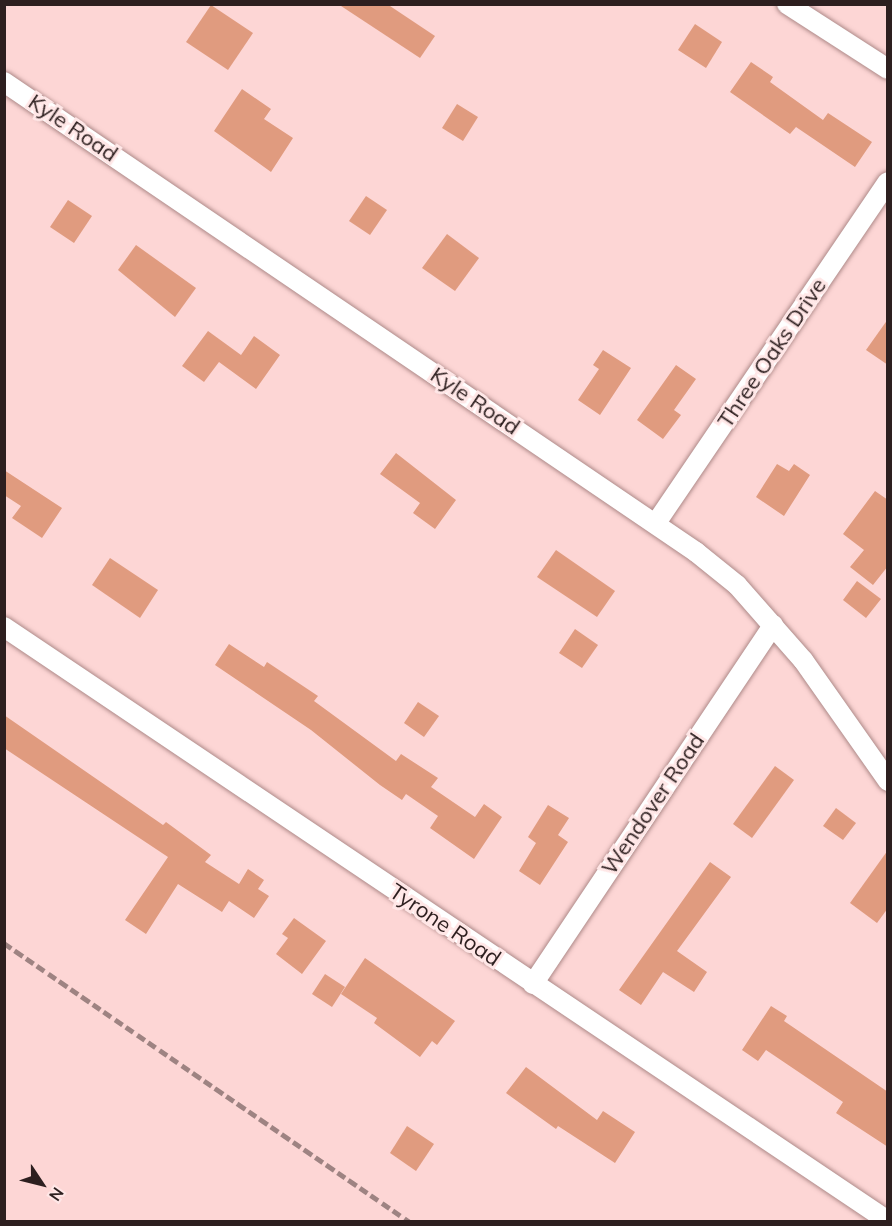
<!DOCTYPE html>
<style>
body{margin:0}
#map{position:relative;width:892px;height:1226px;overflow:hidden;background:#fdd6d5;font-family:Mulish,sans-serif}
div>[style]{position:absolute}
[style*='--x']{left:calc(var(--x)*1px);top:calc(var(--y)*1px);width:calc(var(--w)*1px);rotate:calc(var(--a)*1deg)}
.building>*{inset:0;background:#e09b7f}
.roads{filter:drop-shadow(0 0 2px #ae8a89) drop-shadow(0 0 2px #ae8a89)}
.street>*{height:20px;margin:-10px;padding:0 10px;transform-origin:10px;border-radius:10px;background:#fff}
.rail>*{height:4.5px;margin-top:-2.25px;transform-origin:0;background:repeating-linear-gradient(90deg,#9e8382 0 9px,transparent 0 13.5px)}
span{translate:-50% -50%;white-space:nowrap;text-align:center;line-height:1.15;-webkit-text-stroke:6px #ffe7e7;paint-order:stroke}
.street-label{font-size:22px;color:#2d1f1f}
.frame{position:absolute;inset:0;border:6px solid #2d1f1f;pointer-events:none}
.north{position:absolute;left:12px;top:1154px;width:60px;height:60px;-webkit-text-stroke:4px #ffe7e7;paint-order:stroke;rotate:125deg;font-size:16px;font-weight:700;line-height:24px;text-align:center;color:#2d1f1f}
.north::after{content:'';display:block;margin:auto;width:21px;height:27px;background:#2d1f1f;clip-path:polygon(50% 0,100% 100%,50% 72%,0 100%)}
</style>
<div id="map">
<div class="building">
<i style="clip-path:polygon(338px 4px,387px 4px,435px 36px,420px 58px)"></i>
<i style="clip-path:polygon(211px 5px,253px 33px,228px 70px,186px 42px)"></i>
<i style="clip-path:polygon(695px 24px,722px 42px,706px 68px,678px 50px)"></i>
<i style="clip-path:polygon(751px 62px,773px 77px,770px 82px,823px 120px,828px 113px,872px 142px,855px 167px,796px 127px,790px 134px,730px 92px)"></i>
<i style="clip-path:polygon(242px 89px,271px 109px,264px 119px,293px 138px,271px 172px,214px 131px)"></i>
<i style="clip-path:polygon(457px 104px,478px 117px,463px 141px,442px 128px)"></i>
<i style="clip-path:polygon(366px 196px,387px 210px,370px 235px,349px 221px)"></i>
<i style="clip-path:polygon(68px 200px,92px 216px,74px 243px,50px 227px)"></i>
<i style="clip-path:polygon(447px 234px,479px 258px,455px 291px,422px 268px)"></i>
<i style="clip-path:polygon(136px 245px,196px 288px,175px 317px,118px 270px)"></i>
<i style="clip-path:polygon(888px 319px,888px 365px,866px 350px)"></i>
<i style="clip-path:polygon(208px 331px,241px 355px,254px 336px,280px 355px,256px 389px,219px 362px,204px 382px,182px 366px)"></i>
<i style="clip-path:polygon(603px 350px,631px 368px,600px 415px,578px 400px,599px 369px,593px 365px)"></i>
<i style="clip-path:polygon(676px 365px,696px 379px,674px 410px,681px 415px,663px 439px,637px 420px)"></i>
<i style="clip-path:polygon(396px 453px,456px 500px,435px 529px,413px 513px,420px 503px,380px 474px)"></i>
<i style="clip-path:polygon(777px 464px,789px 471px,794px 464px,810px 475px,784px 516px,756px 497px)"></i>
<i style="clip-path:polygon(4px 470px,62px 508px,42px 538px,12px 518px,21px 506px,4px 495px)"></i>
<i style="clip-path:polygon(875px 491px,888px 500px,888px 566px,873px 585px,850px 567px,864px 550px,843px 534px)"></i>
<i style="clip-path:polygon(556px 550px,615px 591px,597px 617px,537px 577px)"></i>
<i style="clip-path:polygon(110px 558px,158px 590px,140px 618px,92px 585px)"></i>
<i style="clip-path:polygon(857px 581px,881px 599px,866px 618px,843px 600px)"></i>
<i style="clip-path:polygon(575px 629px,598px 645px,582px 668px,559px 653px)"></i>
<i style="clip-path:polygon(229px 644px,264px 667px,267px 662px,318px 696px,314px 701px,396px 761px,401px 754px,438px 778px,431px 787px,475px 817px,484px 804px,502px 817px,474px 859px,430px 828px,438px 816px,406px 794px,402px 800px,380px 785px,311px 730px,215px 665px)"></i>
<i style="clip-path:polygon(418px 702px,439px 716px,424px 737px,404px 723px)"></i>
<i style="clip-path:polygon(4px 715px,163px 825px,166px 822px,211px 855px,205px 862px,239px 884px,248px 869px,264px 880px,258px 889px,269px 896px,254px 918px,229px 901px,222px 912px,178px 884px,146px 934px,125px 920px,168px 857px,4px 748px)"></i>
<i style="clip-path:polygon(775px 766px,794px 780px,752px 838px,733px 824px)"></i>
<i style="clip-path:polygon(548px 805px,569px 818px,558px 835px,568px 842px,540px 885px,519px 871px,536px 843px,528px 837px)"></i>
<i style="clip-path:polygon(836px 808px,856px 823px,843px 840px,823px 826px)"></i>
<i style="clip-path:polygon(888px 850px,888px 908px,877px 923px,850px 903px)"></i>
<i style="clip-path:polygon(710px 862px,731px 877px,677px 951px,707px 972px,694px 992px,663px 972px,641px 1005px,619px 990px)"></i>
<i style="clip-path:polygon(294px 918px,326px 941px,302px 974px,276px 954px,288px 938px,282px 934px)"></i>
<i style="clip-path:polygon(365px 958px,455px 1021px,437px 1045px,432px 1041px,420px 1057px,374px 1023px,377px 1018px,341px 994px)"></i>
<i style="clip-path:polygon(325px 974px,345px 987px,332px 1007px,312px 994px)"></i>
<i style="clip-path:polygon(771px 1006px,787px 1016px,784px 1021px,888px 1092px,888px 1147px,836px 1113px,843px 1102px,766px 1050px,758px 1061px,742px 1050px)"></i>
<i style="clip-path:polygon(526px 1067px,597px 1120px,603px 1111px,635px 1132px,615px 1163px,558px 1126px,556px 1129px,506px 1093px)"></i>
<i style="clip-path:polygon(407px 1126px,434px 1144px,416px 1171px,390px 1153px)"></i>
</div>
<div class="roads">
<div class="street">
<i style="--x:787;--y:4;--w:120;--a:32.8"></i>
<i style="--x:4;--y:82;--w:837;--a:34.18"></i>
<i style="--x:696;--y:552;--w:53;--a:38.8"></i>
<i style="--x:737;--y:585;--w:100;--a:48.7"></i>
<i style="--x:803;--y:660;--w:148;--a:54.9"></i>
<i style="--x:656;--y:523;--w:412;--a:-55.8"></i>
<i style="--x:4;--y:627;--w:1065;--a:33.9"></i>
<i style="--x:533;--y:984;--w:432;--a:-56.2"></i>
</div>
</div>
<div class="rail">
<i style="--x:4;--y:943;--w:493;--a:34.5"></i>
</div>
<div class="street-label">
<span style="left:73px;top:128px;rotate:34deg">Kyle Road</span>
<span style="left:772px;top:353px;rotate:-56deg">Three Oaks Drive</span>
<span style="left:475px;top:401px;rotate:34deg">Kyle Road</span>
<span style="left:653px;top:804px;rotate:-56deg">Wendover Road</span>
<span style="left:445px;top:925px;rotate:34deg">Tyrone Road</span>
</div>
<div class="frame"></div>
<div class="north">N</div>
</div>
